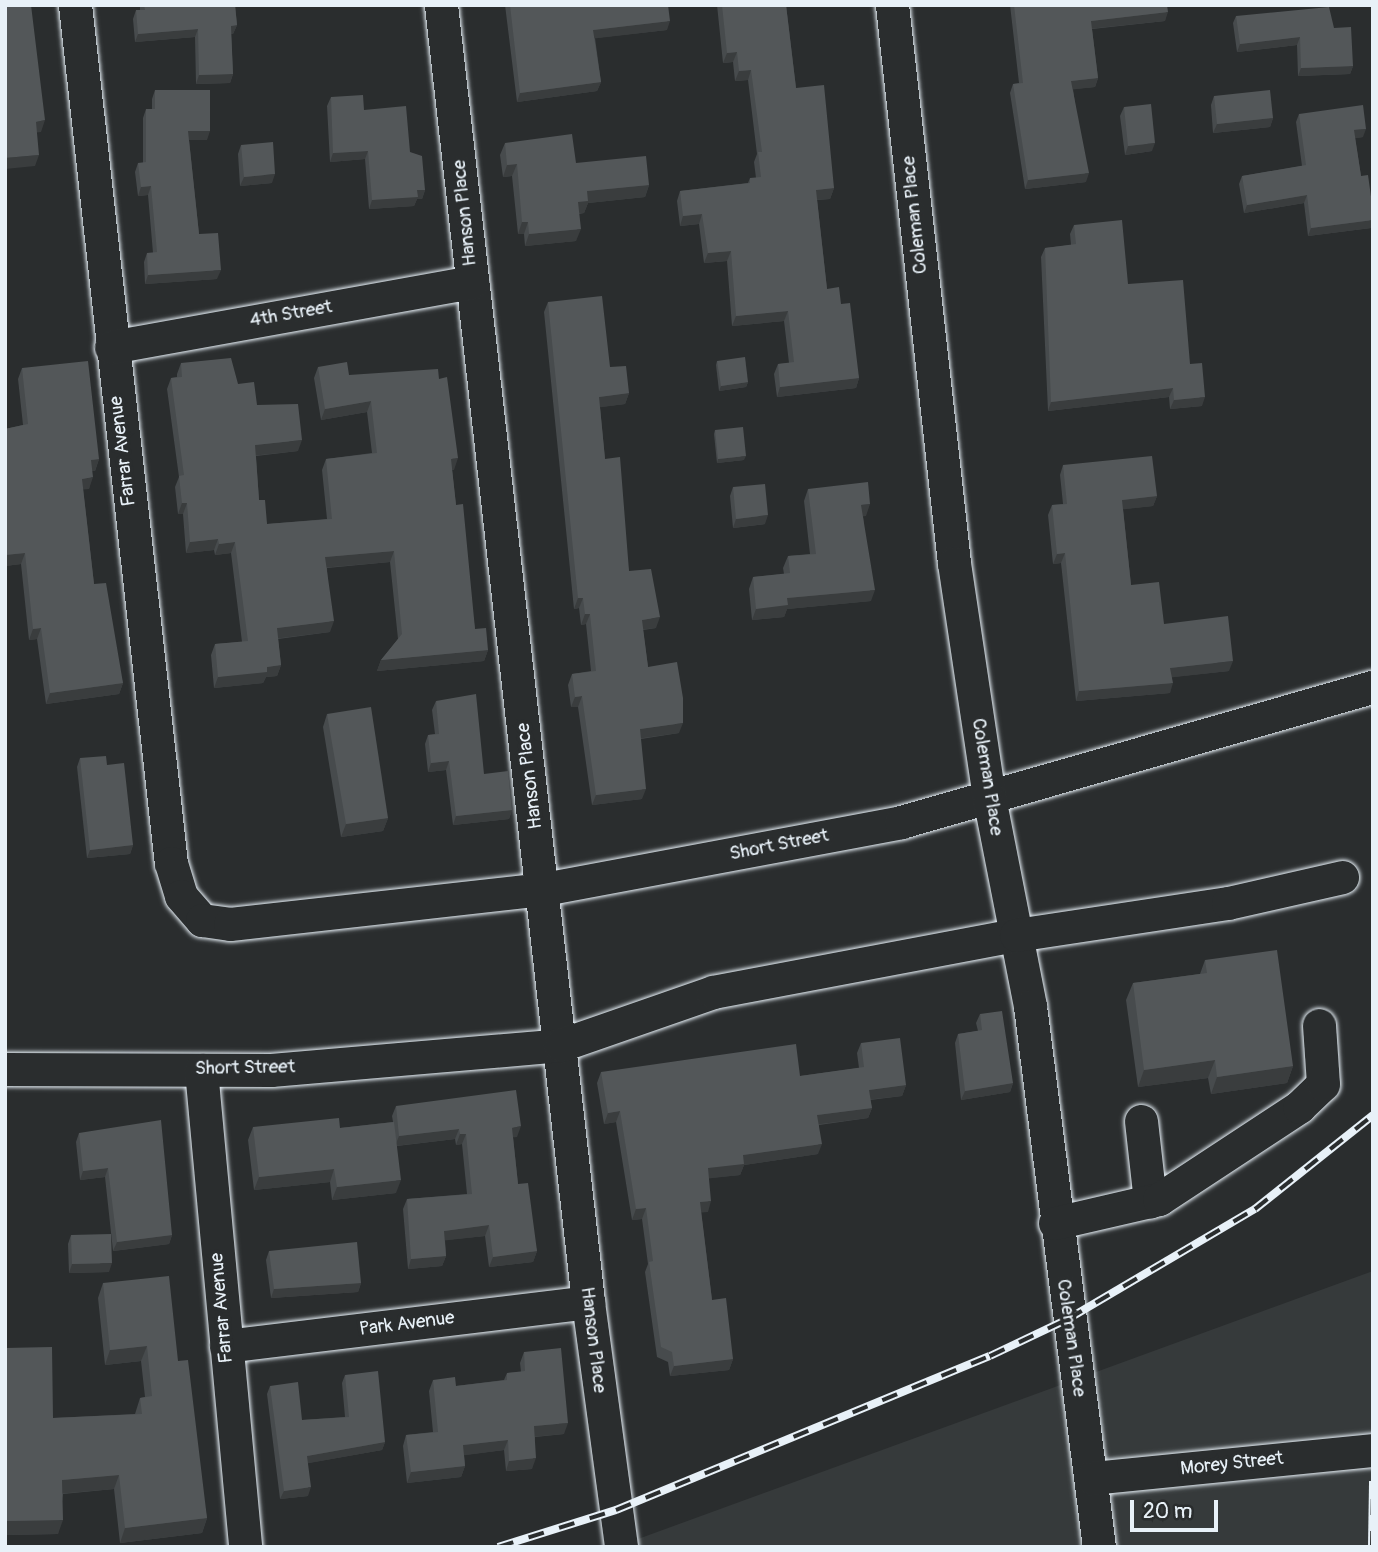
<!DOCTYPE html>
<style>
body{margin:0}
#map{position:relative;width:1378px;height:1552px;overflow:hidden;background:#2a2d2e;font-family:Pangolin,sans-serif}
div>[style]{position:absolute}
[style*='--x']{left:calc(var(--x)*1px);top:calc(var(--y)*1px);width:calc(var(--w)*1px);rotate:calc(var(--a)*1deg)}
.built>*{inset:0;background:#363a3b}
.roads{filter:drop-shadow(0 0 2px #e8f1f8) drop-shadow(0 0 2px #e8f1f8)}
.minor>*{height:33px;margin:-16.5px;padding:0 16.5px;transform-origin:16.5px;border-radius:16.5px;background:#2a2d2e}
.rail>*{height:8px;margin-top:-4px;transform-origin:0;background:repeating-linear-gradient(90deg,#2a2d2e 0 16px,#e8f1f8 0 32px);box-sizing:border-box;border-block:2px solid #e8f1f8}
.wall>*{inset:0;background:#474b4d}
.shaded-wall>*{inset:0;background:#3a3d3e}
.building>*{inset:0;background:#535759}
span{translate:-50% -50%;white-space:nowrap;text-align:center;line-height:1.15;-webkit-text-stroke:7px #2a2d2e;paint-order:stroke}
.street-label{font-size:19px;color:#e8f1f8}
.frame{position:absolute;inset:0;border:7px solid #e8f1f8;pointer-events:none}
.scale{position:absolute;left:1130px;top:1500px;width:88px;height:32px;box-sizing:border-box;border:4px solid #e8f1f8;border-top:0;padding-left:9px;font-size:21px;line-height:24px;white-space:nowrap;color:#e8f1f8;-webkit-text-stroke:5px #2a2d2e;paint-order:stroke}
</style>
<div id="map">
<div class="built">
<i style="clip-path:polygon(1373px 1271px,1373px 1547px,616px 1547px)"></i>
</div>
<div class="roads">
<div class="minor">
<i style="--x:75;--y:5;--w:863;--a:83.62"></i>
<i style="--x:171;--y:863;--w:34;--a:73"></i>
<i style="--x:181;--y:896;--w:32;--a:49"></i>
<i style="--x:202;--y:920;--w:28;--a:8"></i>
<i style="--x:230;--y:924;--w:316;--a:-6.4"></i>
<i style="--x:544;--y:889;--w:363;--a:-10.6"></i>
<i style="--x:901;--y:822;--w:491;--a:-16"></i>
<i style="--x:441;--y:5;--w:1305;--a:83.53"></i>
<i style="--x:588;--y:1302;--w:247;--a:82.3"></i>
<i style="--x:892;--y:5;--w:561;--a:83.66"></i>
<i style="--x:954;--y:563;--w:237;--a:81.5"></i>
<i style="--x:989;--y:797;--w:213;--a:78.9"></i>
<i style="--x:1030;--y:1006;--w:545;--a:82.73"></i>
<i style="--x:111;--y:347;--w:367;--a:-10.2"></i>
<i style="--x:5;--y:1069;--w:266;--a:0.2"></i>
<i style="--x:271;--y:1070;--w:291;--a:-4.9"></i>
<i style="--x:561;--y:1045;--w:161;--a:-19.2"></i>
<i style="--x:713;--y:992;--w:308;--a:-10.7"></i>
<i style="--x:1016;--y:935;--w:214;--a:-8.6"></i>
<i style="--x:1228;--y:903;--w:117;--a:-12.8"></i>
<i style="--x:201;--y:1070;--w:479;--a:84.7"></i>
<i style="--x:1141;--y:1121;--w:81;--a:83.6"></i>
<i style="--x:1055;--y:1223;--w:107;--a:-13"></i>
<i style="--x:1159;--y:1199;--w:168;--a:-33.3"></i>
<i style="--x:1299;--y:1107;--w:33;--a:-44"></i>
<i style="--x:1323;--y:1084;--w:59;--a:-93.9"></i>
<i style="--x:226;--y:1346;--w:365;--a:-6.9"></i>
<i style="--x:1092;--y:1478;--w:282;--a:-5.7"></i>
</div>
</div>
<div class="rail">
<i style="--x:498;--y:1547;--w:124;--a:-17.4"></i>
<i style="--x:616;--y:1510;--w:404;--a:-22.4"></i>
<i style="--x:990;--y:1356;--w:86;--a:-25.4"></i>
<i style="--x:1068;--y:1319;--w:217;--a:-30.5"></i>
<i style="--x:1255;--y:1209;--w:151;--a:-38.5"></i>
<i style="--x:1372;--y:1547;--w:66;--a:-89.1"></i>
</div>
<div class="wall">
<i style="clip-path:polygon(140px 5px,235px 5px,237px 25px,233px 34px,231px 34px,233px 74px,230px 83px,196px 84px,195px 37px,135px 42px,133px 19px,136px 10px,140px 10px)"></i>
<i style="clip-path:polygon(505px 5px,668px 5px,667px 30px,595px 38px,601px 82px,597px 91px,517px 102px)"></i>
<i style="clip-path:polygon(717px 5px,786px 5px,796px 88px,834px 188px,830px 199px,817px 200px,827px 289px,841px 304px,859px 378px,856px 388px,777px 397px,774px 374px,778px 364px,789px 363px,784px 321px,732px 326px,727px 261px,704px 263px,699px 224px,680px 226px,677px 201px,680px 191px,748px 183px,750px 178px,756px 178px,754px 162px,757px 154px,748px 80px,735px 81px,733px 62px,723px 63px)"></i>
<i style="clip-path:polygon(1010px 5px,1167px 5px,1165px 21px,1092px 29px,1098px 78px,1095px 87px,1073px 89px,1086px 182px,1025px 189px,1010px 93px,1013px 84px,1019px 83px)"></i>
<i style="clip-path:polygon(1236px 16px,1334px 28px,1353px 66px,1350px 74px,1298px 76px,1297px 45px,1237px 52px,1233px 23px)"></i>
<i style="clip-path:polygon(155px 90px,207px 140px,189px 140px,199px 234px,217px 279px,145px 284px,144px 262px,147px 253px,153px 253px,148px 195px,138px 196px,135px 172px,138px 163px,143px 163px,143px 118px,146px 109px,152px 109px,152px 99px)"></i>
<i style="clip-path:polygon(1214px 96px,1273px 118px,1270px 127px,1213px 133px,1211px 105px)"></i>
<i style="clip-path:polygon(331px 97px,364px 110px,410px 152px,425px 190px,422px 199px,417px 199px,414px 206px,369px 209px,365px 159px,330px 162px,327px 106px)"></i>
<i style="clip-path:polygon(1124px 107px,1152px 151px,1125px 155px,1120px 116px)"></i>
<i style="clip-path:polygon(1299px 114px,1363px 137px,1355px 138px,1361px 176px,1371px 228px,1308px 236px,1304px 203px,1244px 213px,1239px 184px,1242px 176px,1302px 166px,1296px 122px)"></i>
<i style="clip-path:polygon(505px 143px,576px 163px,649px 185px,645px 197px,588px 203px,584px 213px,579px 214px,576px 241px,525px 246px,524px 234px,518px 234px,512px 176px,503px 177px,500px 155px)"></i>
<i style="clip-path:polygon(241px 145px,272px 183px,240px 186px,238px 154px)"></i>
<i style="clip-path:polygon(1074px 225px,1128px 284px,1190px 364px,1202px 406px,1170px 409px,1169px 397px,1048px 411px,1041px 257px,1045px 248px,1071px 245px,1070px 234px)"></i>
<i style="clip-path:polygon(548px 302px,610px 367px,629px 393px,625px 404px,600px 407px,605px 459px,629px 571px,656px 628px,643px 630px,648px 667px,679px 733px,641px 739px,642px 799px,592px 805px,578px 707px,571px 707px,568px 685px,572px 674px,591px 671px,586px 624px,581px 625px,579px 608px,574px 609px,544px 312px)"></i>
<i style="clip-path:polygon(717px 361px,748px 382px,746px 387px,719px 391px,716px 365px)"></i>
<i style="clip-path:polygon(181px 363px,238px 384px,298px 451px,256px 456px,259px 500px,267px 524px,327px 519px,322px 470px,326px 459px,372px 453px,367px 412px,321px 420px,314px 378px,318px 367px,349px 375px,439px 379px,454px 470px,452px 470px,456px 505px,475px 629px,488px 650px,484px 661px,377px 671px,381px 660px,398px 639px,390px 562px,327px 568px,330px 632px,278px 639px,281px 665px,277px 676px,266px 677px,263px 683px,214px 688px,211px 655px,215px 644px,242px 642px,231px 553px,215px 555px,214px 550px,186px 553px,183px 514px,178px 514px,175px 487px,179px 477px,167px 389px,171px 378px,177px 377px,177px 374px)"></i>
<i style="clip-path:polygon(22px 368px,99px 459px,95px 471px,92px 471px,89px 489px,83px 489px,94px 584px,123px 683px,119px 694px,46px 704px,37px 639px,29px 640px,21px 564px,5px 566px,5px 429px,23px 425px,18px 379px)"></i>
<i style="clip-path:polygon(715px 430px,744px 460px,717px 463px,714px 434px)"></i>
<i style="clip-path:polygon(1063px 465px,1157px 496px,1153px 506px,1123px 509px,1131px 585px,1164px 624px,1229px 671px,1172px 677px,1170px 693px,1076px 701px,1061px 563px,1053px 564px,1048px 515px,1052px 505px,1063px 504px,1060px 475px)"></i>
<i style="clip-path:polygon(733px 487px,765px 524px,733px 528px,730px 496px)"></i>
<i style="clip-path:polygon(808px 489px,866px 516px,863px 516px,871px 601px,787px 609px,784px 617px,752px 620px,749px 589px,753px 577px,784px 574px,783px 568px,788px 556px,810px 554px,804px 501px)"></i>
<i style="clip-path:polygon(436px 701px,484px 774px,512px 810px,509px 819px,453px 825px,446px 770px,428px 772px,425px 744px,428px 735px,435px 734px,432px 710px)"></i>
<i style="clip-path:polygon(327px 714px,388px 818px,383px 831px,341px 837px,323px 727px)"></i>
<i style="clip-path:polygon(80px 758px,107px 765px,133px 845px,130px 854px,87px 858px,77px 767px)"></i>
<i style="clip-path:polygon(1205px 960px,1293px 1066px,1287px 1083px,1211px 1094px,1208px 1078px,1138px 1087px,1126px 1000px,1133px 983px,1200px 974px)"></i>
<i style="clip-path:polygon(980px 1014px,1013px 1083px,1010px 1092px,961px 1100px,955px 1043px,958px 1034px,978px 1031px,976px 1023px)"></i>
<i style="clip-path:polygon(861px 1043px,906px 1085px,902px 1096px,870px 1100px,872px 1108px,868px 1118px,819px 1125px,818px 1154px,744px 1165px,740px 1175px,709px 1178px,708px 1212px,701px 1212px,712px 1300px,733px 1359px,729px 1370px,670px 1376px,668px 1362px,657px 1357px,645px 1272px,648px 1264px,642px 1219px,632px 1220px,616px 1122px,604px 1124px,597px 1083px,601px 1072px,800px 1076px,859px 1068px,857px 1053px)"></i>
<i style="clip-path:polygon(396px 1106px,517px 1137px,513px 1137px,518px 1184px,537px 1251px,533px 1262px,489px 1267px,485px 1236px,445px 1240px,446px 1256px,442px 1266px,408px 1269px,403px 1209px,407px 1199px,467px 1194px,462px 1144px,456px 1145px,455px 1139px,397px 1146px,396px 1193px,332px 1200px,330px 1182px,254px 1190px,248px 1140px,253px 1127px,340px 1128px,393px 1122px,392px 1116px)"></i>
<i style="clip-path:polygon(79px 1133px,172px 1235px,169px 1244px,113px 1251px,105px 1177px,80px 1180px,76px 1142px)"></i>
<i style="clip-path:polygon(71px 1235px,109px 1272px,69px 1273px,68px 1244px)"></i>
<i style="clip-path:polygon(269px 1251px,361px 1283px,358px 1292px,271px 1298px,266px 1260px)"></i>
<i style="clip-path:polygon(103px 1283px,178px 1361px,207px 1518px,202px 1533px,120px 1543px,114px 1489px,63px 1494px,58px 1534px,5px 1535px,5px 1348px,53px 1418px,135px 1414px,140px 1398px,145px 1397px,141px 1361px,105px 1365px,98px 1298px)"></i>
<i style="clip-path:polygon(524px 1352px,564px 1434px,535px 1437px,532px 1469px,506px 1471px,504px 1450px,464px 1455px,465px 1466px,461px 1477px,407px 1483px,403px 1446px,406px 1435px,433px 1432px,429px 1391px,433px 1380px,456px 1386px,504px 1380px,507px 1373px,521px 1372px,520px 1363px)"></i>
<i style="clip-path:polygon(345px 1375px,385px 1442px,382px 1450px,308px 1463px,308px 1496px,280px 1499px,267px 1394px,270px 1386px,302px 1420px,345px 1417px,342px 1383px)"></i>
</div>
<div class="shaded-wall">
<i style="clip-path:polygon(1168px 12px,1165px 21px,1088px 29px,1091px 21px)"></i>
<i style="clip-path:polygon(670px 21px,667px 30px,590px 39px,593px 30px)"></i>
<i style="clip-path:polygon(237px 25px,233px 34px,228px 34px,231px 26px)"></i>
<i style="clip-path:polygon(198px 29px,195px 37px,135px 42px,138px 34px)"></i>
<i style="clip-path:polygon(1300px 37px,1297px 45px,1237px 52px,1240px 44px)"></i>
<i style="clip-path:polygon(737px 52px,733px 62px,723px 63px,727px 53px)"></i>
<i style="clip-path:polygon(1353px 66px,1350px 74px,1298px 76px,1301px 68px)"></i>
<i style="clip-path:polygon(751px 70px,748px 80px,735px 81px,739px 71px)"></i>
<i style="clip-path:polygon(233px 74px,230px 83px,196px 84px,199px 75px)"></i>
<i style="clip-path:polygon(1098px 78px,1095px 87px,1068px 90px,1071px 81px)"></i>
<i style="clip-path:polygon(601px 82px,597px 91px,517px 102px,520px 93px)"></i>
<i style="clip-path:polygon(1273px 118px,1270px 127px,1213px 133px,1217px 124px)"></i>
<i style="clip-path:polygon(45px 120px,41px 132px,32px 133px,36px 122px)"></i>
<i style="clip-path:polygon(1366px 129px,1363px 137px,1351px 139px,1354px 130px)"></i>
<i style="clip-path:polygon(188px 131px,210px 131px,207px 140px,184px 140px)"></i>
<i style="clip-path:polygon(1155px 143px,1152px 151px,1125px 155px,1128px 146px)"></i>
<i style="clip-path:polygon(368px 151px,365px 159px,330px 162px,333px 153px)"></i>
<i style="clip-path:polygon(39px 155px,35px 166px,5px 169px,5px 158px)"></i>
<i style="clip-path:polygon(517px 164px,512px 176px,503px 177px,507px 165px)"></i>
<i style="clip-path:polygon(1089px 173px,1086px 182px,1025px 189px,1028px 180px)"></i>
<i style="clip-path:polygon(275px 174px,272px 183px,240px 186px,244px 177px)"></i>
<i style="clip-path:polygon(649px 185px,645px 197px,588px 203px,584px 213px,574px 214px,578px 202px,587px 191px)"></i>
<i style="clip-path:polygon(151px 186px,148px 195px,138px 196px,141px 187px)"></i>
<i style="clip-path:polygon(834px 188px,830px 199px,812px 200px,816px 190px)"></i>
<i style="clip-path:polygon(417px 190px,425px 190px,422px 199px,417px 199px,414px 206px,369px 209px,372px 200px)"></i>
<i style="clip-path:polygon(1307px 195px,1304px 203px,1244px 213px,1247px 205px)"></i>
<i style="clip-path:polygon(702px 214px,699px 224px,680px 226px,683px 216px)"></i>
<i style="clip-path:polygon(1373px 220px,1371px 228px,1308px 236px,1311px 228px)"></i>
<i style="clip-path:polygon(522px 222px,528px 222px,524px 234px,518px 234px)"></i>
<i style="clip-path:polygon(581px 229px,576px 241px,525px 246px,529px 234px)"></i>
<i style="clip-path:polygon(731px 251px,727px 261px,704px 263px,708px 253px)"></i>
<i style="clip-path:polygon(221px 270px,217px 279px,145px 284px,148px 275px)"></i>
<i style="clip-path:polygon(788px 311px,784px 321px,732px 326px,736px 316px)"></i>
<i style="clip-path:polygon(859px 378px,856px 388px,777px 397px,780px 387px)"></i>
<i style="clip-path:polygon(748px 382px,746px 387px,719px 391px,721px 386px)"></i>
<i style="clip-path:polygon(1173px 388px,1169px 397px,1048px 411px,1051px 402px)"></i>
<i style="clip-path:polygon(629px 393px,625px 404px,595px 408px,599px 397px)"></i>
<i style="clip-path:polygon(1205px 397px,1202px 406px,1170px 409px,1174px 400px)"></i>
<i style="clip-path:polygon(371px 401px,367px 412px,321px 420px,325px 409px)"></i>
<i style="clip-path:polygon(302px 440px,298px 451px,251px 456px,255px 445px)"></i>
<i style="clip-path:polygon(746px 456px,744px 460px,717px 463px,718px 459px)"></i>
<i style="clip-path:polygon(458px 458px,454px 470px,447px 470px,451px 459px)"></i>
<i style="clip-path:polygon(99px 459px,95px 471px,87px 471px,91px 460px)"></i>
<i style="clip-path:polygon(93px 477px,89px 489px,78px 490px,82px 479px)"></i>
<i style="clip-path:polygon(1157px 496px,1153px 506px,1118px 510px,1122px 500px)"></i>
<i style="clip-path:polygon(182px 503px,187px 503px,183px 514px,178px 514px)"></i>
<i style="clip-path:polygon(870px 504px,866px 516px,857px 517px,861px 505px)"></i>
<i style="clip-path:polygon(768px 515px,765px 524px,733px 528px,736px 519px)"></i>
<i style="clip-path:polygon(218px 539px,214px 550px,186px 553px,190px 542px)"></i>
<i style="clip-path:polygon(235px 542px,231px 553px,215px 555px,219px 544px)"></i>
<i style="clip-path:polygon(394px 551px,390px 562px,321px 568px,325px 557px)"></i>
<i style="clip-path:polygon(25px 553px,21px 564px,5px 566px,5px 555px)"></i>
<i style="clip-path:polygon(1065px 553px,1061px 563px,1053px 564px,1057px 554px)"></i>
<i style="clip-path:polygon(875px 590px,871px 601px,787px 609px,784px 617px,752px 620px,756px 609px,787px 598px)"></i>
<i style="clip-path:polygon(578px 598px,583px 598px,579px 608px,574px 609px)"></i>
<i style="clip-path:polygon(585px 614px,590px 614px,586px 624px,581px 625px)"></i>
<i style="clip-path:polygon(660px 617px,656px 628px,638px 630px,642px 620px)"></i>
<i style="clip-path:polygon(334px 621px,330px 632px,273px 639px,277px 628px)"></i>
<i style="clip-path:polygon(41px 628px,37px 639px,29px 640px,33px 629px)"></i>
<i style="clip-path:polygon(488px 650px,484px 661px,377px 671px,381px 660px)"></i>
<i style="clip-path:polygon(1233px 661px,1229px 671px,1166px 678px,1170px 668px)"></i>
<i style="clip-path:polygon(281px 665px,277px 676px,266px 677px,263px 683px,214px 688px,218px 677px,267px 667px)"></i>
<i style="clip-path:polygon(123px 683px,119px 694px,46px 704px,50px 693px)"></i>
<i style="clip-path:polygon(1173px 683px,1170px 693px,1076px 701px,1079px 691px)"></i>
<i style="clip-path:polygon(582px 696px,578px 707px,571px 707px,575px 697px)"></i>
<i style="clip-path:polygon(683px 723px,679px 733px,636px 739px,640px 729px)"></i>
<i style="clip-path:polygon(449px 761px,446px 770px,428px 772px,431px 763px)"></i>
<i style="clip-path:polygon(646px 789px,642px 799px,592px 805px,596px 795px)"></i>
<i style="clip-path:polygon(512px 810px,509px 819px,453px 825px,456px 816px)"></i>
<i style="clip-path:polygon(388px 818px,383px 831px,341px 837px,346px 824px)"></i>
<i style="clip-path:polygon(133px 845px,130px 854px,87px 858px,90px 850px)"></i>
<i style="clip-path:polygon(1215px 1060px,1208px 1078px,1138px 1087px,1144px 1070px)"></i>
<i style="clip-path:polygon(1293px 1066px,1287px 1083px,1211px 1094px,1217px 1077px)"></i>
<i style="clip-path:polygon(1013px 1083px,1010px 1092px,961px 1100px,965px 1091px)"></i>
<i style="clip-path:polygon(906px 1085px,902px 1096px,865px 1100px,869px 1090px)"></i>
<i style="clip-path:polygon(872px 1108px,868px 1118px,813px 1125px,817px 1115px)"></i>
<i style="clip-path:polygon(620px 1111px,616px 1122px,604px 1124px,608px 1113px)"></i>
<i style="clip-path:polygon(521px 1126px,517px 1137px,508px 1138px,512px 1128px)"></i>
<i style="clip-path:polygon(459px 1129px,455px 1139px,395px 1146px,399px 1136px)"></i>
<i style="clip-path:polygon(460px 1134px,466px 1134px,462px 1144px,456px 1145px)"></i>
<i style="clip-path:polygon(822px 1144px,818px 1154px,744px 1165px,740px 1175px,704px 1179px,708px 1168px,743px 1155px)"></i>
<i style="clip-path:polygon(108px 1168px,105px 1177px,80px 1180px,83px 1171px)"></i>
<i style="clip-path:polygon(334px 1169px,330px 1182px,254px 1190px,259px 1177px)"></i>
<i style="clip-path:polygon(401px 1180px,396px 1193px,332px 1200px,337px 1187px)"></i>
<i style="clip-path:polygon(711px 1201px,708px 1212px,696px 1213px,700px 1202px)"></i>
<i style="clip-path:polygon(646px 1208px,642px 1219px,632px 1220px,636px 1209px)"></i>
<i style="clip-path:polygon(489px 1225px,485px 1236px,440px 1241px,444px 1231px)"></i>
<i style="clip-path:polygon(172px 1235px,169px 1244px,113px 1251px,117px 1242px)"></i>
<i style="clip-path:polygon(537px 1251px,533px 1262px,489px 1267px,493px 1257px)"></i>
<i style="clip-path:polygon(446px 1256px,442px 1266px,408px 1269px,411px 1259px)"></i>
<i style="clip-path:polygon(112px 1263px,109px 1272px,69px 1273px,72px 1264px)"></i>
<i style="clip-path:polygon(361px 1283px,358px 1292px,271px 1298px,274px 1289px)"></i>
<i style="clip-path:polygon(147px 1346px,141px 1361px,105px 1365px,110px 1350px)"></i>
<i style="clip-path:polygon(733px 1359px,729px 1370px,670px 1376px,674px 1366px)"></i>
<i style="clip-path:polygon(568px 1423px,564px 1434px,531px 1437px,534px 1426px)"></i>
<i style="clip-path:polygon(508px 1440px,504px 1450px,459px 1456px,463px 1445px)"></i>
<i style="clip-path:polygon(385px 1442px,382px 1450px,304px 1464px,307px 1456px)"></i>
<i style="clip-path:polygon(536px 1458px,532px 1469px,506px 1471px,509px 1461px)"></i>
<i style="clip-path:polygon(465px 1466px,461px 1477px,407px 1483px,411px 1472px)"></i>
<i style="clip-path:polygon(119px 1475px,114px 1489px,57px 1494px,62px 1480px)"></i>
<i style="clip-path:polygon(311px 1487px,308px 1496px,280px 1499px,284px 1491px)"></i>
<i style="clip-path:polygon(207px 1518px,202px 1533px,120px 1543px,125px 1528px)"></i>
<i style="clip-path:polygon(63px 1520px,58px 1534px,5px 1535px,5px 1521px)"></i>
</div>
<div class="building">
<i style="clip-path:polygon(5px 5px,31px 5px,45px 120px,36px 122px,39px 155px,5px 158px)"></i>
<i style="clip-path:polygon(144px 5px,235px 5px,237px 25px,231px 26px,233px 74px,199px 75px,198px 29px,138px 34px,136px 10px,145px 10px)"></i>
<i style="clip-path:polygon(510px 5px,668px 5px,670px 21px,593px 30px,601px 82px,520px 93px)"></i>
<i style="clip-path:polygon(722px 5px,786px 5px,796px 88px,824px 85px,834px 188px,816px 190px,827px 289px,839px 287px,841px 304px,850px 303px,859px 378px,780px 387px,778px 364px,794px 362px,788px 311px,736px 316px,731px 251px,708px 253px,702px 214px,683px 216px,680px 191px,750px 183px,750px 178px,761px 177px,758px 152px,762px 152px,751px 70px,739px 71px,737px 52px,727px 53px)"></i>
<i style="clip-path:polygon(1014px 5px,1167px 5px,1168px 12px,1091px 21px,1098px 78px,1071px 81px,1089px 173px,1028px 180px,1013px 84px,1023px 83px)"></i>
<i style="clip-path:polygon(1329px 7px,1334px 28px,1351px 27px,1353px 66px,1301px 68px,1300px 37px,1240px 44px,1236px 16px)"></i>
<i style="clip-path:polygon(155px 90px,210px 90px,210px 131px,188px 131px,199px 234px,218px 233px,221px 270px,148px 275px,147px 253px,157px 252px,151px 186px,141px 187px,138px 163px,146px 162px,146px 109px,155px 109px)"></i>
<i style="clip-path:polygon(1270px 90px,1273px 118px,1217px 124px,1214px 96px)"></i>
<i style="clip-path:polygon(363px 95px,364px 110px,406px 106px,410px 152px,422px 156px,425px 190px,417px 190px,418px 197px,372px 200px,368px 151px,333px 153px,331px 97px)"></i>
<i style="clip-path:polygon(1151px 104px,1155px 143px,1128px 146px,1124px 107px)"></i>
<i style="clip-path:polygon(1363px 105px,1366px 129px,1354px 130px,1361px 176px,1368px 175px,1373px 211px,1373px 220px,1311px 228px,1307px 195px,1247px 205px,1242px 176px,1306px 165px,1299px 114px)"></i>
<i style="clip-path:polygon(572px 134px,576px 163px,646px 156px,649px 185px,587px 191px,588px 201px,578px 202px,581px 229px,529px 234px,528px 222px,522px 222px,517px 164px,507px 165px,505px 143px)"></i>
<i style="clip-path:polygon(273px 142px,275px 174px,244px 177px,241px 145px)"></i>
<i style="clip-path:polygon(1122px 220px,1128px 284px,1183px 280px,1190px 364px,1202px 363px,1205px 397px,1174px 400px,1173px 388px,1051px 402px,1045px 248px,1076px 244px,1074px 225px)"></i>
<i style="clip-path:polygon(602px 296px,610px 367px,626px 366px,629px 393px,599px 397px,605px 459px,620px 457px,629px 571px,651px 569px,660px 617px,642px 620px,648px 667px,677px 662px,683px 698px,683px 723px,640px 729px,646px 789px,596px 795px,582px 696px,575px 697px,572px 674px,596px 671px,590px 614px,585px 614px,583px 598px,578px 598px,548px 302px)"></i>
<i style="clip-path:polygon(745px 357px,748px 382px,721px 386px,717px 361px)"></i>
<i style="clip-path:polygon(231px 358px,238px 384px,254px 382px,257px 405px,298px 404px,302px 440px,255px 445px,259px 500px,265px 500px,267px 524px,332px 519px,326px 459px,377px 453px,371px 401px,325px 409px,318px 367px,347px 362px,349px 375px,438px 369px,439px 379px,447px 377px,458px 458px,451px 459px,456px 505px,463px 504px,475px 629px,486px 628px,488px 650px,381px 660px,402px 634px,394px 551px,325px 557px,334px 621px,277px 628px,281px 665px,267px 667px,267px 672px,218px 677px,215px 644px,248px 641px,235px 542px,219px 544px,218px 539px,190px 542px,187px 503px,182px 503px,179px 476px,184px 475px,171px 378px,182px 377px,181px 363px)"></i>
<i style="clip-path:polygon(88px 361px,99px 459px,91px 460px,93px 477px,82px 479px,94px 584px,106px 583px,123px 683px,50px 693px,41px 628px,33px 629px,25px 553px,5px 555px,5px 429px,28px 424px,22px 368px)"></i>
<i style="clip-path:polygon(743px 427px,746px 456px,718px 459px,715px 430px)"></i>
<i style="clip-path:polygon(1152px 456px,1157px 496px,1122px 500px,1131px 585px,1159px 582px,1164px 624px,1228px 616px,1233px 661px,1170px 668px,1173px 683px,1079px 691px,1065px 553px,1057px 554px,1052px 505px,1067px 504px,1063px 465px)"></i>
<i style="clip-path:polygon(868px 482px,870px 504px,861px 505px,875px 590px,787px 598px,788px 605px,756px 609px,753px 577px,790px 573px,788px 556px,816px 554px,808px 489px)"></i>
<i style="clip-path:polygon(765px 484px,768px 515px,736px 519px,733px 487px)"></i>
<i style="clip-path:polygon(476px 694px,484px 774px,508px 771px,512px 810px,456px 816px,449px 761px,431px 763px,428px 735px,439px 734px,436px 701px)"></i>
<i style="clip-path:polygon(371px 707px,388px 818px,346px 824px,327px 714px)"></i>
<i style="clip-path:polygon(106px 756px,107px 765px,124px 763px,133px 845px,90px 850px,80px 758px)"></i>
<i style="clip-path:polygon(1277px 950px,1293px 1066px,1217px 1077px,1215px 1060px,1144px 1070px,1133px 983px,1207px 973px,1205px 960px)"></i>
<i style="clip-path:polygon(1002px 1011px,1013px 1083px,965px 1091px,958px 1034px,982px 1030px,980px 1014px)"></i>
<i style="clip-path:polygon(900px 1038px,906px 1085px,869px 1090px,872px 1108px,817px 1115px,822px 1144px,743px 1155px,744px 1164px,708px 1168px,711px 1201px,700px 1202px,712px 1300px,726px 1298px,733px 1359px,674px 1366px,672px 1352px,661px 1347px,649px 1262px,653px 1261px,646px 1208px,636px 1209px,620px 1111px,608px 1113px,601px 1072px,796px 1044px,800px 1076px,864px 1067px,861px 1043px)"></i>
<i style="clip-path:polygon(516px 1090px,521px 1126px,512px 1128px,518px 1184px,528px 1183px,537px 1251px,493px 1257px,489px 1225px,444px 1231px,446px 1256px,411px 1259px,407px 1199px,472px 1194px,466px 1134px,460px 1134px,459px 1129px,399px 1136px,396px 1106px)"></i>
<i style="clip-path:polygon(339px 1118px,340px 1128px,394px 1122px,401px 1180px,337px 1187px,334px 1169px,259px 1177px,253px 1127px)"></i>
<i style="clip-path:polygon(161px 1120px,172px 1235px,117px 1242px,108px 1168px,83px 1171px,79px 1133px)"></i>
<i style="clip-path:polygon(111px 1234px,112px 1263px,72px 1264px,71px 1235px)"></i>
<i style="clip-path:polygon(357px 1242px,361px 1283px,274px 1289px,269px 1251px)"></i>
<i style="clip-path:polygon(169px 1276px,178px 1361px,188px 1360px,207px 1518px,125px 1528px,119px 1475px,62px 1480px,63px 1520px,5px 1521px,5px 1348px,52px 1347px,53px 1418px,142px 1414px,140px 1398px,152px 1396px,147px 1346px,110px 1350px,103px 1283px)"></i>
<i style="clip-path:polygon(561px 1348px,568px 1423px,534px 1426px,536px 1458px,509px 1461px,508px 1440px,463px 1445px,465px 1466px,411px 1472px,406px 1435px,438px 1432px,433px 1380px,455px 1377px,456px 1386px,507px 1380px,507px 1373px,525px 1371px,524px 1352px)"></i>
<i style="clip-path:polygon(378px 1371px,385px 1442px,307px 1456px,311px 1487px,284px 1491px,270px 1386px,298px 1382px,302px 1420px,349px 1417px,345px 1375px)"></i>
</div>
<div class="street-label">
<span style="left:465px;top:213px;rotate:-96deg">Hanson Place</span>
<span style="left:915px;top:215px;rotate:-96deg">Coleman Place</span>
<span style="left:291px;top:314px;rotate:-10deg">4th Street</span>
<span style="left:123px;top:451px;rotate:-97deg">Farrar Avenue</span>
<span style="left:530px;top:776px;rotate:-97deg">Hanson Place</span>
<span style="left:987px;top:777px;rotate:81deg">Coleman Place</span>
<span style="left:779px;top:845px;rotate:-11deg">Short Street</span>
<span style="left:245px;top:1068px;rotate:-1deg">Short Street</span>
<span style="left:222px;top:1308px;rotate:-95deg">Farrar Avenue</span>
<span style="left:407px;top:1324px;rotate:-7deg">Park Avenue</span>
<span style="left:1071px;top:1338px;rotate:82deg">Coleman Place</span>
<span style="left:593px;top:1340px;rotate:83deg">Hanson Place</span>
<span style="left:1232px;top:1464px;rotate:-6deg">Morey Street</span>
</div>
<div class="frame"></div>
<div class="scale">20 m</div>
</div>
